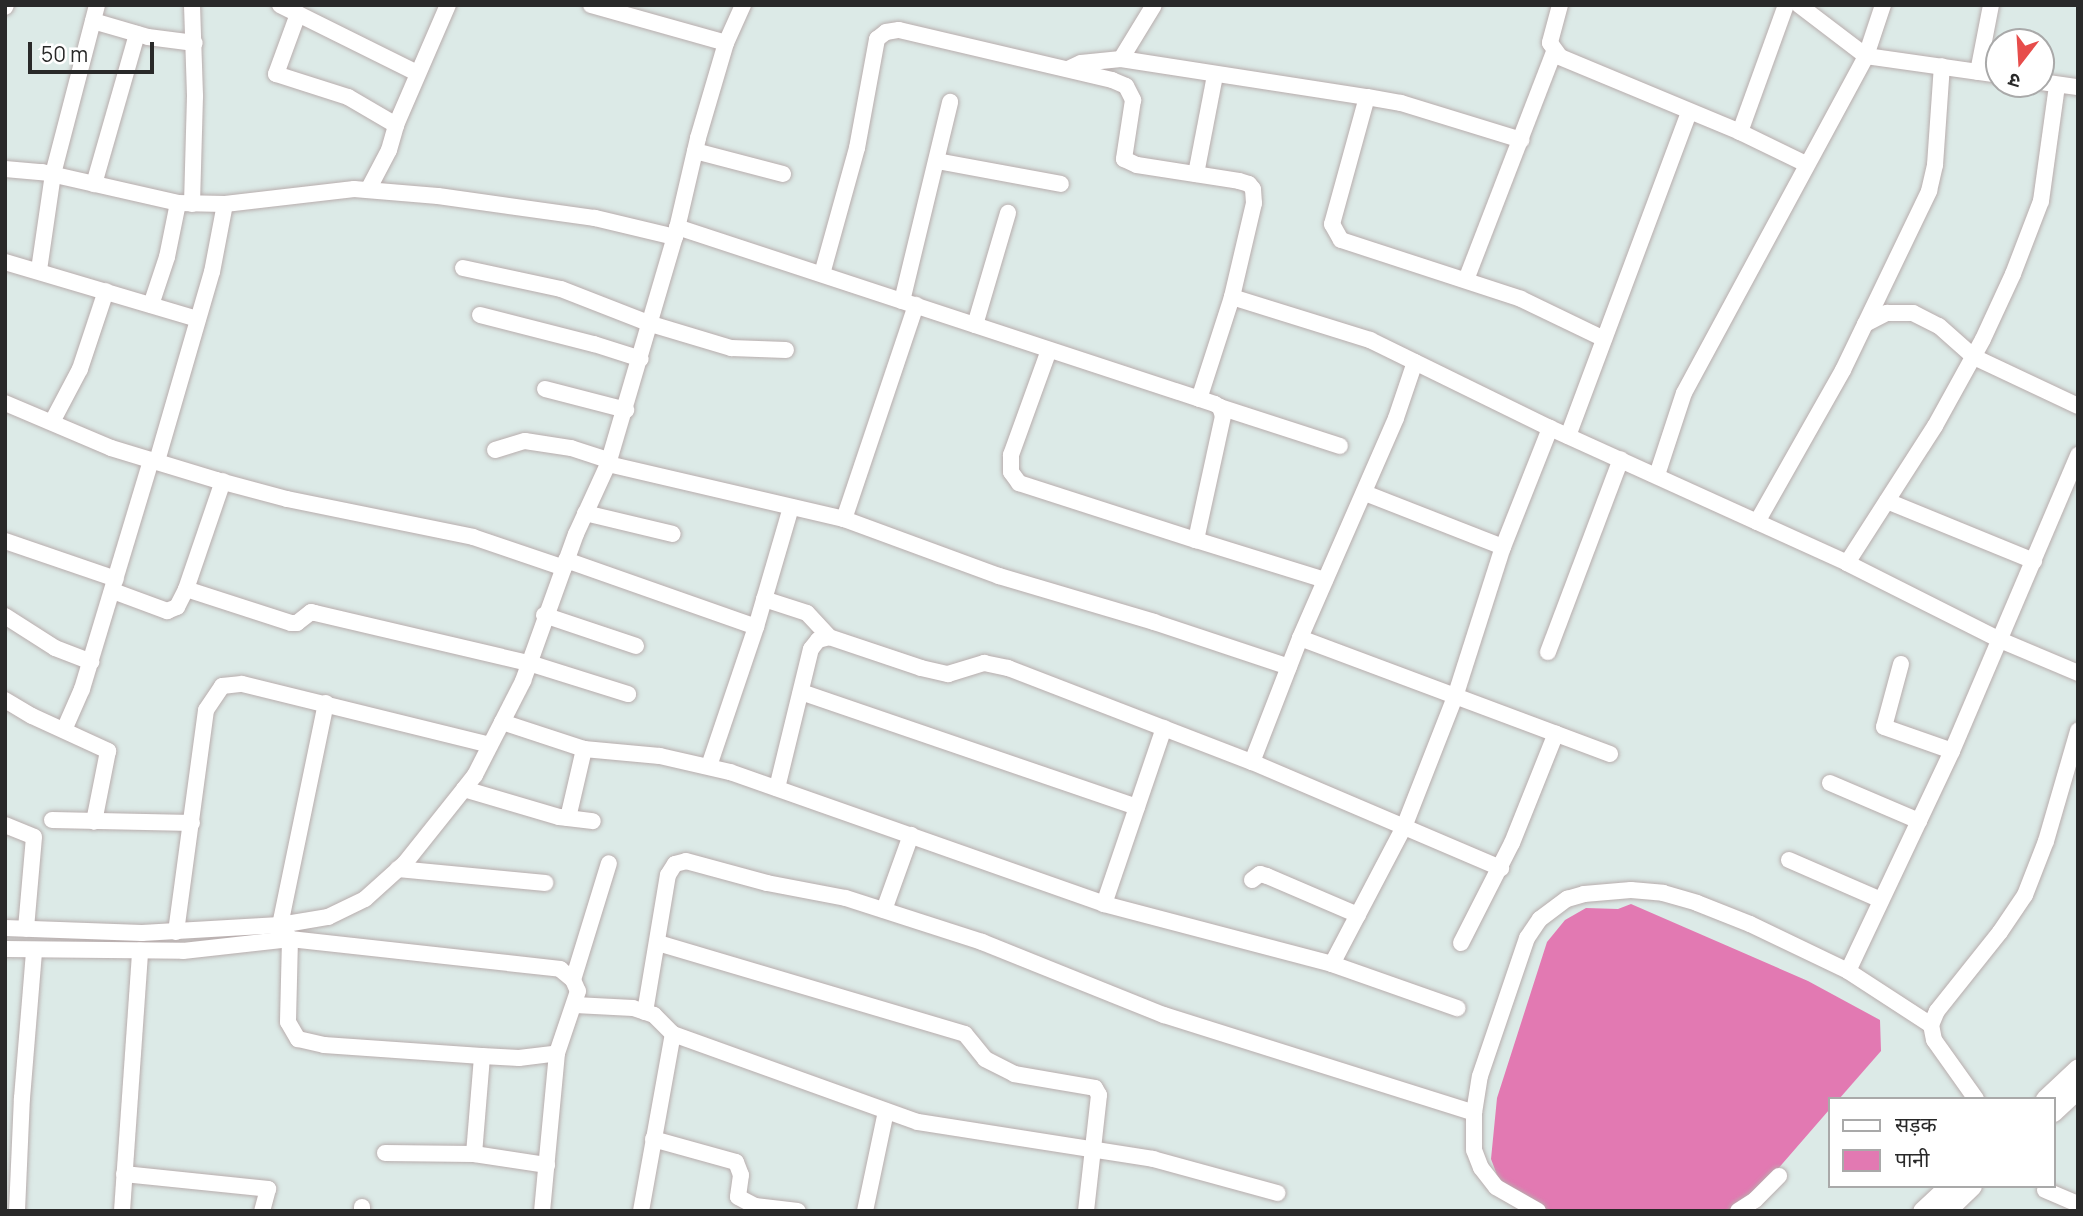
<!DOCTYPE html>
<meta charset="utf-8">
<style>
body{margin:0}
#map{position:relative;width:2083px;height:1216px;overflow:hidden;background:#dceae7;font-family:Manrope,"Noto Sans Devanagari",sans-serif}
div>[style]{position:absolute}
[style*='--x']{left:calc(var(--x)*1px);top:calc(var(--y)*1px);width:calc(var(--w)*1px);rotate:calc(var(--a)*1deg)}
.water>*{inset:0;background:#e279b2}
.roads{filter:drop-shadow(0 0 2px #b8adad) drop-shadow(0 0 2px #b8adad)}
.minor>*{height:16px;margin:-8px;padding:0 8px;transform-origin:8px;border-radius:8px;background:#fff}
.tertiary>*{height:19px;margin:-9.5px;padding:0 9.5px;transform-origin:9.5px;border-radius:9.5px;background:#fff}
span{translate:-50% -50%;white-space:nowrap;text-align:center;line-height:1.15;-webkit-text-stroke:5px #fff;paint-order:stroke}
.frame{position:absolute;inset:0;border:7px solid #292929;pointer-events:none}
.legend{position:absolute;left:1828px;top:1097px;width:228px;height:91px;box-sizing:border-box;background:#fff;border:2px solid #a9a9a9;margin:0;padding:9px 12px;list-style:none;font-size:21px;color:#292929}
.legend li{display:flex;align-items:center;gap:14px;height:35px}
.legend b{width:35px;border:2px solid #a9a9a9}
.north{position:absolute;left:1985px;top:28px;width:70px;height:70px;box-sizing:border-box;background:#fff;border:2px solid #a9a9a9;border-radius:50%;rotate:197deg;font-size:19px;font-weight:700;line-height:28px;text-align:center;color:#292929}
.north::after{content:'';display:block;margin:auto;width:24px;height:32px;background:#e74d4b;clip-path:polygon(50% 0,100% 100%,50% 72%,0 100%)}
.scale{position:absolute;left:28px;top:42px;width:126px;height:32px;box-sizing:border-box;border:4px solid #292929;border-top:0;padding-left:9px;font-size:21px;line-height:24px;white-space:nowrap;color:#292929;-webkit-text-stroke:5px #fff;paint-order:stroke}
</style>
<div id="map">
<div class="water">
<i style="clip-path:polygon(1631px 904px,1808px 981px,1880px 1020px,1881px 1051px,1839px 1099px,1829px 1099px,1829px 1110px,1749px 1202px,1728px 1211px,1547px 1211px,1503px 1191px,1491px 1159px,1497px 1098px,1547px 942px,1565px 920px,1586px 908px,1618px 909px)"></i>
</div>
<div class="roads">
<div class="minor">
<i style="--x:192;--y:5;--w:91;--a:88.1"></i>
<i style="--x:195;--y:96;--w:108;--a:91.6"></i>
<i style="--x:280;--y:5;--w:153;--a:26.4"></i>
<i style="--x:591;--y:5;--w:140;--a:15.7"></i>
<i style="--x:1560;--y:5;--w:39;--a:105"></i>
<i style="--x:1550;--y:43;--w:17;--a:54"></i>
<i style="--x:1560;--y:57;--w:195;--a:22.6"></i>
<i style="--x:1740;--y:132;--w:73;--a:25.9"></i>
<i style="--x:1799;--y:5;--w:84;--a:37.3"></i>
<i style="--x:1866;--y:56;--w:134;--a:8.1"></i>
<i style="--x:5;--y:7;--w:2;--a:-63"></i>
<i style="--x:298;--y:14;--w:64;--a:110.1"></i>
<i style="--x:276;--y:74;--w:76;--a:17.7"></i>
<i style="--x:348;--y:97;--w:56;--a:30.3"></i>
<i style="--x:93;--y:21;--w:57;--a:16.2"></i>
<i style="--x:148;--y:37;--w:47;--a:7.3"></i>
<i style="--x:1121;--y:59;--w:63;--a:-58.6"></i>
<i style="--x:1068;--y:69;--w:14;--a:-25"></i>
<i style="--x:1081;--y:63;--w:40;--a:-5.7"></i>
<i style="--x:1121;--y:59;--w:249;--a:8.8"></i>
<i style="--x:1367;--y:97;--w:35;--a:10"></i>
<i style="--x:1401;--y:103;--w:126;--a:17.1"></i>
<i style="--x:1978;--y:72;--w:68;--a:-79"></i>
<i style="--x:2041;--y:82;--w:37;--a:8"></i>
<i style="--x:1367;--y:97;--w:132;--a:105.4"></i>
<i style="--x:1332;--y:224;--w:18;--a:61"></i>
<i style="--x:1341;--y:240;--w:189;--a:18.1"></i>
<i style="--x:1521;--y:299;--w:92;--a:25.7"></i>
<i style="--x:1740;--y:132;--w:135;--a:-70.1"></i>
<i style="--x:695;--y:151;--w:91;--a:14.6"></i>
<i style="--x:937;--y:161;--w:126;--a:10.5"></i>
<i style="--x:5;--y:169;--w:37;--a:5"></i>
<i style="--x:42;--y:172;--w:139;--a:12.8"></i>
<i style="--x:178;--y:203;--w:47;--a:1.2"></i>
<i style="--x:225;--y:204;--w:130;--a:-6.6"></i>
<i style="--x:354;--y:189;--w:84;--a:4.8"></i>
<i style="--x:438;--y:196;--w:159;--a:8"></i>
<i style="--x:595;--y:218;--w:82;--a:13.4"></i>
<i style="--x:1196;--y:174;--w:101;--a:-79.1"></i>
<i style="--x:94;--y:184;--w:156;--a:-74"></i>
<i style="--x:368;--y:190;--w:45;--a:-62.3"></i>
<i style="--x:389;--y:150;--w:26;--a:-74"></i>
<i style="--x:396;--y:125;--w:131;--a:-66.6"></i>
<i style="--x:677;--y:227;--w:566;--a:18.21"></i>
<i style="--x:1215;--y:404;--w:6;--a:31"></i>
<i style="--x:1220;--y:407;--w:9;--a:72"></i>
<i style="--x:1223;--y:416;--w:127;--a:102.3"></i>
<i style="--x:1196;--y:540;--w:135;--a:17.2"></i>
<i style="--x:5;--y:262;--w:201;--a:16.5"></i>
<i style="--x:463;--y:268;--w:100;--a:12.1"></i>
<i style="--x:561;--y:289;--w:97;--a:21.3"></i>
<i style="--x:651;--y:324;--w:84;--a:16.7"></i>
<i style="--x:731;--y:348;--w:55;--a:2.1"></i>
<i style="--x:39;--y:270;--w:97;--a:-81.7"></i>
<i style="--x:53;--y:174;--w:175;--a:-75.4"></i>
<i style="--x:822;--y:274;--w:131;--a:-74.5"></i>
<i style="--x:857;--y:148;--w:111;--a:-79.6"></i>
<i style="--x:877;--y:39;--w:11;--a:-38"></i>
<i style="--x:886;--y:32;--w:13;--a:-9"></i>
<i style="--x:899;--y:30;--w:219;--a:13.2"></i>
<i style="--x:1112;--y:80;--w:15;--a:23"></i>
<i style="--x:1126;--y:86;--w:16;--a:63"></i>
<i style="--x:1133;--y:100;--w:60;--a:98.7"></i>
<i style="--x:1124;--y:159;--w:14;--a:25"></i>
<i style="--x:1137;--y:165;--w:103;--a:8.9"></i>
<i style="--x:1239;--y:181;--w:10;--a:17"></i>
<i style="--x:1249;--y:184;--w:6;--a:51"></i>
<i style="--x:1253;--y:189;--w:14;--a:86"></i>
<i style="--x:1254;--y:203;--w:97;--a:103.2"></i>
<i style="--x:1232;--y:297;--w:107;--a:107.9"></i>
<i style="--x:1466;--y:280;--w:244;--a:-68.9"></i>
<i style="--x:1232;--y:297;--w:145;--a:17.3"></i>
<i style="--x:1370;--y:340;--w:200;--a:26.1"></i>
<i style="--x:1550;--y:428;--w:326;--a:24.4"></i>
<i style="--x:1847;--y:563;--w:171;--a:26.7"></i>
<i style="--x:2000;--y:640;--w:85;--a:22.9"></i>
<i style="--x:902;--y:301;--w:205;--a:-76.4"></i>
<i style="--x:151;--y:305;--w:51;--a:-71.6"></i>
<i style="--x:167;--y:257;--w:55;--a:-78.5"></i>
<i style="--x:480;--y:315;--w:118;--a:14.3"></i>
<i style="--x:594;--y:344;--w:49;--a:17.7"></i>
<i style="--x:1865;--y:324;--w:25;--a:-27"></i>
<i style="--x:1887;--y:313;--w:26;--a:0"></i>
<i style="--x:1913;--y:313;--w:29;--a:27"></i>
<i style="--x:1939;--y:326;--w:47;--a:41.5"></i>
<i style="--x:1974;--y:357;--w:115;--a:25.2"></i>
<i style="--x:975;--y:325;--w:117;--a:-73.6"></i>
<i style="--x:1049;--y:350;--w:112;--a:109.9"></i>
<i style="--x:1011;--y:455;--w:17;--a:90"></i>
<i style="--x:1011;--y:472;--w:14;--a:54"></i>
<i style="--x:1019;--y:483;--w:186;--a:17.9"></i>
<i style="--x:545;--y:389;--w:84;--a:14.5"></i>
<i style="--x:5;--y:403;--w:115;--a:23"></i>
<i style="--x:111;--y:448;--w:110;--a:16.9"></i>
<i style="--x:216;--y:480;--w:73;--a:15"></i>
<i style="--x:287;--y:499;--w:190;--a:11.5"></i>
<i style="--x:473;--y:537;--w:96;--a:18.8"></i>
<i style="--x:1220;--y:407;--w:126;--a:18"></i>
<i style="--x:52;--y:422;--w:60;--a:-62.2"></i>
<i style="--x:80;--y:369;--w:82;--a:-71.6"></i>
<i style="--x:1568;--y:436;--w:346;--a:-69.5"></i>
<i style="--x:495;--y:450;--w:31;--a:-17"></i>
<i style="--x:525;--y:441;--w:47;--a:8.7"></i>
<i style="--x:571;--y:448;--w:40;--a:18"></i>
<i style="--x:157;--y:461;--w:197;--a:-73.8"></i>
<i style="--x:212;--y:272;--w:69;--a:-79.2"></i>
<i style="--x:608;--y:464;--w:242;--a:13.1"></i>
<i style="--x:844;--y:519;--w:165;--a:20.2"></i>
<i style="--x:999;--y:576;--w:162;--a:16.5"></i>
<i style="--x:1154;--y:622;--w:142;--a:18.4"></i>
<i style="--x:1657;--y:475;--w:86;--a:-71.8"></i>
<i style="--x:1684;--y:393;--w:383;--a:-61.6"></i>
<i style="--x:1866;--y:56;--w:54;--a:-71.6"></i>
<i style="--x:1365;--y:493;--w:148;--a:21.4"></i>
<i style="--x:1887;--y:501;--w:159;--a:22.2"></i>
<i style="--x:585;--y:513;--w:90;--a:13.4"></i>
<i style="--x:844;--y:519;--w:226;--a:-71.4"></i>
<i style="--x:1757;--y:522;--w:175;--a:-60.5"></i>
<i style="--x:1843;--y:370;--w:199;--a:-64.3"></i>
<i style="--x:1929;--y:191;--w:27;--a:-77"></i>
<i style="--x:1935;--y:165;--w:99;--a:-86"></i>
<i style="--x:5;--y:541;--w:117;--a:18.9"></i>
<i style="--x:566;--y:560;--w:201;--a:19.4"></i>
<i style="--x:1847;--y:563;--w:163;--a:-57.3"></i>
<i style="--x:1935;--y:426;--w:99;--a:-61.1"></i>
<i style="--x:1983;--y:339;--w:72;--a:-65.2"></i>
<i style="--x:2013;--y:274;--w:78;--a:-69"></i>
<i style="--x:2041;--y:201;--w:117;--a:-82.1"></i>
<i style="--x:186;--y:589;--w:110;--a:17.9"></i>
<i style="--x:291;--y:623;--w:6;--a:0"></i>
<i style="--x:297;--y:623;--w:18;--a:-38"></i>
<i style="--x:311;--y:612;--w:4;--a:14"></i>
<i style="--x:315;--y:613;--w:220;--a:13.2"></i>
<i style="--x:529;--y:663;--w:104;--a:17.4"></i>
<i style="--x:113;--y:591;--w:58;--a:20.3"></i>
<i style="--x:167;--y:611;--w:11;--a:-22"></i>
<i style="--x:177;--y:607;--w:20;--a:-63"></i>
<i style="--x:186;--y:589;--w:114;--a:-71.1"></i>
<i style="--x:764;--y:599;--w:45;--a:18"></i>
<i style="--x:807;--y:613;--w:33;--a:47"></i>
<i style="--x:544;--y:615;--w:97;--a:18.6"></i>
<i style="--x:5;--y:616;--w:59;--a:32.6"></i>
<i style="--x:55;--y:648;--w:39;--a:21"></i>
<i style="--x:1300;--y:638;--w:331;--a:20.5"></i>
<i style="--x:1548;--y:652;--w:206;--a:-69.3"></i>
<i style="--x:1901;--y:664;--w:65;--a:105.1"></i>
<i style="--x:1884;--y:727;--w:72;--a:19.4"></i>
<i style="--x:801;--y:692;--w:355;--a:18.9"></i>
<i style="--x:5;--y:700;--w:31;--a:31"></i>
<i style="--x:32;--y:716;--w:84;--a:24.7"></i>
<i style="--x:108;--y:751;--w:72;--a:101.2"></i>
<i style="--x:326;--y:703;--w:227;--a:101.7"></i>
<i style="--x:280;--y:925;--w:17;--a:54"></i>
<i style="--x:290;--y:939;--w:83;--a:91.4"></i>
<i style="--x:288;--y:1022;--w:20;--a:60"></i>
<i style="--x:298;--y:1039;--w:27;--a:13"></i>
<i style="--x:324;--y:1045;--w:158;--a:4"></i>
<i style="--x:482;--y:1056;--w:37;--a:3"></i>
<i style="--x:519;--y:1058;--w:38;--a:-7"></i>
<i style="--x:502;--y:722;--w:86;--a:18.2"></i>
<i style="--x:584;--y:749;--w:76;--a:5.3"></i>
<i style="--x:660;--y:756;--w:72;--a:12.9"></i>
<i style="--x:730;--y:772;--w:397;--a:19.4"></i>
<i style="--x:1104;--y:904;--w:236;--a:14.7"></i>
<i style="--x:1332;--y:964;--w:133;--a:19.4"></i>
<i style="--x:64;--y:730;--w:45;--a:-66.3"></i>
<i style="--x:82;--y:689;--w:239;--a:-73.2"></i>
<i style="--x:1252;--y:762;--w:133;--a:-68.8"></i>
<i style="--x:1300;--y:638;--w:240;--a:-66.4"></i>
<i style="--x:1396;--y:418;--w:59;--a:-71.3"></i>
<i style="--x:709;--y:766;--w:147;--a:-71.3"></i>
<i style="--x:756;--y:627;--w:125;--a:-73.7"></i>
<i style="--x:1830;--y:783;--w:97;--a:23.1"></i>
<i style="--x:777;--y:788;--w:143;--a:-76.3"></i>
<i style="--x:811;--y:649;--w:11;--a:-52"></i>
<i style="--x:818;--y:640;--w:11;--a:-15"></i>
<i style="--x:829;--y:637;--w:97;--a:18.6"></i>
<i style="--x:921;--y:668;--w:28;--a:13"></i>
<i style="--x:948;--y:674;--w:38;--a:-17"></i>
<i style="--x:984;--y:663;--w:25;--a:12"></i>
<i style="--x:1008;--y:668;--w:261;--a:21.1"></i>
<i style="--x:1252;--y:762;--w:271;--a:23.1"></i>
<i style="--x:464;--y:789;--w:99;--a:16.4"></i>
<i style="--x:559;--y:817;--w:34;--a:7"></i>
<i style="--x:568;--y:818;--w:71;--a:-76.9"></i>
<i style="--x:52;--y:820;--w:140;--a:1.2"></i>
<i style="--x:5;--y:825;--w:31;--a:22"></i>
<i style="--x:34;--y:837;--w:92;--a:95"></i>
<i style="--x:1789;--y:860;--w:100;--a:23.5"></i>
<i style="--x:398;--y:869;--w:148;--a:5.4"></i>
<i style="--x:1252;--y:880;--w:10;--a:-37"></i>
<i style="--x:1260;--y:874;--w:7;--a:16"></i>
<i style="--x:1267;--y:876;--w:99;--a:23.2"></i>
<i style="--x:1104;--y:904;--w:186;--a:-71.2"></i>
<i style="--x:884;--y:910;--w:80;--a:-70.2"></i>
<i style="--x:5;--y:928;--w:137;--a:2.1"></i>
<i style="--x:142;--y:933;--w:138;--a:-3.3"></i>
<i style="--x:280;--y:925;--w:49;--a:-9.5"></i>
<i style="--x:328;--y:917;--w:41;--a:-25.9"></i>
<i style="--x:365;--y:899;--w:54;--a:-42"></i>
<i style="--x:405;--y:863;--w:95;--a:-51.4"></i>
<i style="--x:464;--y:789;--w:18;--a:-52"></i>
<i style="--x:475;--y:775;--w:106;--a:-62.9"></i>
<i style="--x:523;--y:681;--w:156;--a:-70.2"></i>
<i style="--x:576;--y:534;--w:77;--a:-65.4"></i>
<i style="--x:608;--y:464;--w:237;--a:-73.6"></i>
<i style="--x:675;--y:237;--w:102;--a:-76.9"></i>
<i style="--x:698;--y:138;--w:99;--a:-73.6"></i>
<i style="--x:726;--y:43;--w:42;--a:-65.9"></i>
<i style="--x:176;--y:932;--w:224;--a:-82.3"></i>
<i style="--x:206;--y:710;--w:29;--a:-56"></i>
<i style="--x:222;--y:686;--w:20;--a:-6"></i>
<i style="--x:242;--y:684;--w:255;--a:13.8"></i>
<i style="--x:658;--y:943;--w:320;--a:16.5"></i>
<i style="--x:965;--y:1034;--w:32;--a:51"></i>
<i style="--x:985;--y:1059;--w:33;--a:27"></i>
<i style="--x:1014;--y:1074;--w:82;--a:9.8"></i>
<i style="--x:1095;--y:1088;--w:8;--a:60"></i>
<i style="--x:1099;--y:1095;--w:117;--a:96.4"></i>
<i style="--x:1461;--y:943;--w:112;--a:-63"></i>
<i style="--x:1512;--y:843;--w:118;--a:-68.2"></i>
<i style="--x:5;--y:949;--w:178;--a:0.6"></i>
<i style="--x:183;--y:951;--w:108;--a:-6.4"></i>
<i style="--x:290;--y:939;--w:272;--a:6.3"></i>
<i style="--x:560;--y:969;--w:17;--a:40"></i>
<i style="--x:573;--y:980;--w:12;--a:66"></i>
<i style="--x:578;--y:991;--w:65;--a:108.7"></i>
<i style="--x:557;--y:1053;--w:159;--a:95.4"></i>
<i style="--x:1332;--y:964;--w:155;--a:-62.3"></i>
<i style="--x:1404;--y:827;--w:140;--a:-68.6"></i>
<i style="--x:1455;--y:697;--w:157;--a:-72.3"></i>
<i style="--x:1503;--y:547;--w:128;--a:-68.4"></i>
<i style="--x:1848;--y:971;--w:243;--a:-64.7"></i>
<i style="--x:1952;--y:751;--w:322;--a:-66.9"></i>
<i style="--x:573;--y:980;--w:122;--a:-72.9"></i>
<i style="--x:575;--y:1005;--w:58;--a:3"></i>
<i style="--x:633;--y:1008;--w:22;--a:18"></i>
<i style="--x:654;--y:1015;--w:27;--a:45"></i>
<i style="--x:673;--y:1034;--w:260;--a:19.8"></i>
<i style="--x:918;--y:1122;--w:238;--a:8.9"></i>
<i style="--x:1153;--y:1159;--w:129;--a:15.3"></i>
<i style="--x:645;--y:1012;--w:139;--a:-80.5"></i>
<i style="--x:668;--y:875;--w:13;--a:-58"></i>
<i style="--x:675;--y:864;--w:11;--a:-15"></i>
<i style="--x:686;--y:861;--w:84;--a:15.2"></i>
<i style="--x:767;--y:883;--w:80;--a:10.8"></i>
<i style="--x:846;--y:898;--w:143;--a:17.9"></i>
<i style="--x:982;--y:942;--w:196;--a:21.9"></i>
<i style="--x:1164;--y:1015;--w:325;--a:17.5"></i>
<i style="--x:1976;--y:1099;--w:72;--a:-125.4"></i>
<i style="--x:1934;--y:1040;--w:15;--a:-101"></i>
<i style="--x:1931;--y:1025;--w:15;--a:-67"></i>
<i style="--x:1937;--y:1011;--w:101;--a:-51.4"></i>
<i style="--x:2000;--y:932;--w:45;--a:-56"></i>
<i style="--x:2025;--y:895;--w:58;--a:-68.7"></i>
<i style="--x:2046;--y:841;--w:115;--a:-73.8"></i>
<i style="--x:653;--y:1139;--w:86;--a:15.5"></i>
<i style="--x:736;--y:1162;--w:14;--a:69"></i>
<i style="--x:741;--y:1175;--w:22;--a:98"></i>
<i style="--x:738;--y:1197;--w:19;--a:28"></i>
<i style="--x:755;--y:1206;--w:43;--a:6.6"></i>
<i style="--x:385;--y:1153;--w:89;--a:0.6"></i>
<i style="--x:474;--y:1154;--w:74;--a:8.6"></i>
<i style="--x:474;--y:1154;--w:98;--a:-85.3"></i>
<i style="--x:124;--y:1174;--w:145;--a:5.9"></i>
<i style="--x:268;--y:1189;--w:23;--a:105"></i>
<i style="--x:2045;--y:1190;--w:36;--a:23"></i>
<i style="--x:17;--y:1211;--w:113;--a:-87.5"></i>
<i style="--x:22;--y:1098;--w:147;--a:-85.3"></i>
<i style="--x:122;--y:1211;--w:261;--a:-86"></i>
<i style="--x:362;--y:1211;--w:4;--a:-90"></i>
<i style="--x:641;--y:1211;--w:180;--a:-79.8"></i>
<i style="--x:865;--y:1211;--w:102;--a:-78.1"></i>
<i style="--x:1538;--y:1211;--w:48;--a:-150.3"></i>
<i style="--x:1496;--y:1187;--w:24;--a:-128"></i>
<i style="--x:1481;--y:1168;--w:19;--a:-111"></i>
<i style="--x:1474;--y:1150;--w:37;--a:-90"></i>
<i style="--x:1474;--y:1113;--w:37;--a:-81"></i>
<i style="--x:1480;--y:1076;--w:146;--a:-71.2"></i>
<i style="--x:1527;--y:938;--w:23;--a:-56"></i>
<i style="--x:1540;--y:919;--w:34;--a:-37"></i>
<i style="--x:1567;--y:899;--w:18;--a:-16"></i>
<i style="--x:1584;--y:894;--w:47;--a:-4.9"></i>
<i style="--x:1631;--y:890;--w:32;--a:5"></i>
<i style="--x:1663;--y:893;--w:35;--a:16"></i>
<i style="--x:1697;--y:903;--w:57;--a:21.6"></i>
<i style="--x:1750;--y:924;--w:109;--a:25.6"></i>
<i style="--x:1848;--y:971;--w:99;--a:33"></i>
<i style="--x:1738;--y:1211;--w:20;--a:-33"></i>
<i style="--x:1755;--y:1200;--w:34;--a:-45"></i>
</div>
<div class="tertiary">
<i style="--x:2045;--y:1099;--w:45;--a:-43.2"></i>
<i style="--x:2053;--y:1112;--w:34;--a:-43"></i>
<i style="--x:1922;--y:1211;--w:37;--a:-43"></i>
<i style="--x:1946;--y:1211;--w:36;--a:-44"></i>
</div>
</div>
<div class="frame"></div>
<ul class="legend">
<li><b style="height:9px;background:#fff"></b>सड़क</li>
<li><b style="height:19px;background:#e279b2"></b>पानी</li>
</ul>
<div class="north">उ</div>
<div class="scale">50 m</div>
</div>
